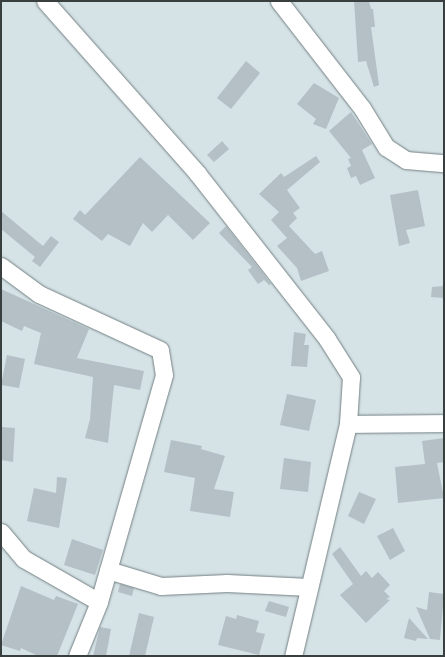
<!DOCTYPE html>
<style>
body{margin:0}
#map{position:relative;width:445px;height:657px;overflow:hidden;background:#d5e2e6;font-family:Barlow,sans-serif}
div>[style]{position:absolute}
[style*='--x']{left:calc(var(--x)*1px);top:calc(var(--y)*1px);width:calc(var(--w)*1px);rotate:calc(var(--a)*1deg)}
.building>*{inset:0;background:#b4c0c5}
.roads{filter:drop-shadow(0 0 1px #748083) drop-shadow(0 0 1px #748083)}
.minor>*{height:17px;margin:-8.5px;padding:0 8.5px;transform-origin:8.5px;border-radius:8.5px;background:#fff}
span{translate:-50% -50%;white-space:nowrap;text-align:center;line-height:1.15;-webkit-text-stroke:3.5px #d5e2e6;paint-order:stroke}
.frame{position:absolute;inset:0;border:2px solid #393e3f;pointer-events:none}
</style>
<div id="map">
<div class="building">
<i style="clip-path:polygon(354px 1px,369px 1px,371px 9px,373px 9px,375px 27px,371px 27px,379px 85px,374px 87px,366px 61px,358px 62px)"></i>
<i style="clip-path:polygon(246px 61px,260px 73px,231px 109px,217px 98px)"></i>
<i style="clip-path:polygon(314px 83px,339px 98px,326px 129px,313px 124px,316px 119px,297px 104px)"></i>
<i style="clip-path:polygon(351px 112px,372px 144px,362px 150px,375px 178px,360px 185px,356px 176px,351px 178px,347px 168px,351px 166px,348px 159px,351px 158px,329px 131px)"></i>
<i style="clip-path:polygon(222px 141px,229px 149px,214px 162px,207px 155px)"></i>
<i style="clip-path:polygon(316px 156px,320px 162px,287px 190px,300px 208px,293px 213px,297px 218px,289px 226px,315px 254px,322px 251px,329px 271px,301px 281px,297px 268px,277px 246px,287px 238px,271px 220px,279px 212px,259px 194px,281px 173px,284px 177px)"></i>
<i style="clip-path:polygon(140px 157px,210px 223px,193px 240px,168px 215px,152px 232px,143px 223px,130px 246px,108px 234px,102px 241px,73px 219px,80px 210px,85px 215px)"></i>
<i style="clip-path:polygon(418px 190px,425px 226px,406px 230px,410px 243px,399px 246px,390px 195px)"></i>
<i style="clip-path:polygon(1px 211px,43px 246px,51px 236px,59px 242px,40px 267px,32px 261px,35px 257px,1px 229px)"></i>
<i style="clip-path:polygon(226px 226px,271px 284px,269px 285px,264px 280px,258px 284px,248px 270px,252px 267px,219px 233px)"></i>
<i style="clip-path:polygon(444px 286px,444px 298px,431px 297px,432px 287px)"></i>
<i style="clip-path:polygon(1px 289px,89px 329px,77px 358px,144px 371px,140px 390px,114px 385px,108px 443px,85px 438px,90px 419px,93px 377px,34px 364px,41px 333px,24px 326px,22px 331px,1px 321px)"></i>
<i style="clip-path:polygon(294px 332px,306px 334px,304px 345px,309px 345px,307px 367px,291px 366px)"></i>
<i style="clip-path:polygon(7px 355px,25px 359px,19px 388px,1px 385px)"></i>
<i style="clip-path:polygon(287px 394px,316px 400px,309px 431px,280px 425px)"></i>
<i style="clip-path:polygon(1px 427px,15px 428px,13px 462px,1px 460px)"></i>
<i style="clip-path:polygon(444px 438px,444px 462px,437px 463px,444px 498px,398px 503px,395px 467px,425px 464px,422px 441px)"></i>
<i style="clip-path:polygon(171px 440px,202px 446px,201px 449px,225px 456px,214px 489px,234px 492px,230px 517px,190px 511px,195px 478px,164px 472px)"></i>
<i style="clip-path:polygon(284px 458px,311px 462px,308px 492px,280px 489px)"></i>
<i style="clip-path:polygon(57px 477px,67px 478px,59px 528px,27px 521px,34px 488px,56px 493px)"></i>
<i style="clip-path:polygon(359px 492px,376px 499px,364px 524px,348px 516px)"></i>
<i style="clip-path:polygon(393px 528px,405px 551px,390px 560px,377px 536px)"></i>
<i style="clip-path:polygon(72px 539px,103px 550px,95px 575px,64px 565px)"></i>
<i style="clip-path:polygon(340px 547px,361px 576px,366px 571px,372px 578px,378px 572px,390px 585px,384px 591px,390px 597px,386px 599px,390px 600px,366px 623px,340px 595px,353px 584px,332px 554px)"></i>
<i style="clip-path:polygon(120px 584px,134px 588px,132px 596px,118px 592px)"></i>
<i style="clip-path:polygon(21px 586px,54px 600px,56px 596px,78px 604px,57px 656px,38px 656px,21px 648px,20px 651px,1px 645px)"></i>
<i style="clip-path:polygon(429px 592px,444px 594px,440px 640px,430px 639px,416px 607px,427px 610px)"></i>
<i style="clip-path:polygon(269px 601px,289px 607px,286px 617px,265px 611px)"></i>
<i style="clip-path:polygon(139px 613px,154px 617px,145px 656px,129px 656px)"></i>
<i style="clip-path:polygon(237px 615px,259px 621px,256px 632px,265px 634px,259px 655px,218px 645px,226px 616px,236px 619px)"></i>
<i style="clip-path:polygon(409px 618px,428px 639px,417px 638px,416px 641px,404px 638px)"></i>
<i style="clip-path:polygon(100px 627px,111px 629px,106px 656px,93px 656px)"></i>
</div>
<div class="roads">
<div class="minor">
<i style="--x:45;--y:1;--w:230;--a:48.5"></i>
<i style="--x:197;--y:173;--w:211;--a:51.9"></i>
<i style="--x:327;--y:339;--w:45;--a:57.7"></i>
<i style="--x:351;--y:377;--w:47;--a:93.7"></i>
<i style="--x:348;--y:424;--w:238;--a:103.3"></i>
<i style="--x:279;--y:1;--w:135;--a:52.2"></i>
<i style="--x:362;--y:108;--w:46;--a:58.4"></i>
<i style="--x:386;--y:147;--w:24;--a:33"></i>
<i style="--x:406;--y:160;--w:38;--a:5"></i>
<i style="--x:1;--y:266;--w:47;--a:36.4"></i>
<i style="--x:39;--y:294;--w:133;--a:24.8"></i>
<i style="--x:160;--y:350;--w:25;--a:81"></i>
<i style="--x:164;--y:375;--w:236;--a:106"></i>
<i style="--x:99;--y:602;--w:58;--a:112.2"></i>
<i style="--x:348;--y:424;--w:96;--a:-0.6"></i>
<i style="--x:1;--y:532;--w:35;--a:50"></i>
<i style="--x:24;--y:559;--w:86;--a:29.8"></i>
<i style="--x:108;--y:570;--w:55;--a:16.8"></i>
<i style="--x:161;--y:586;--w:66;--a:-2.6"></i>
<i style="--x:227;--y:583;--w:82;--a:2.8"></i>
</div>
</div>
<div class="frame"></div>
</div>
